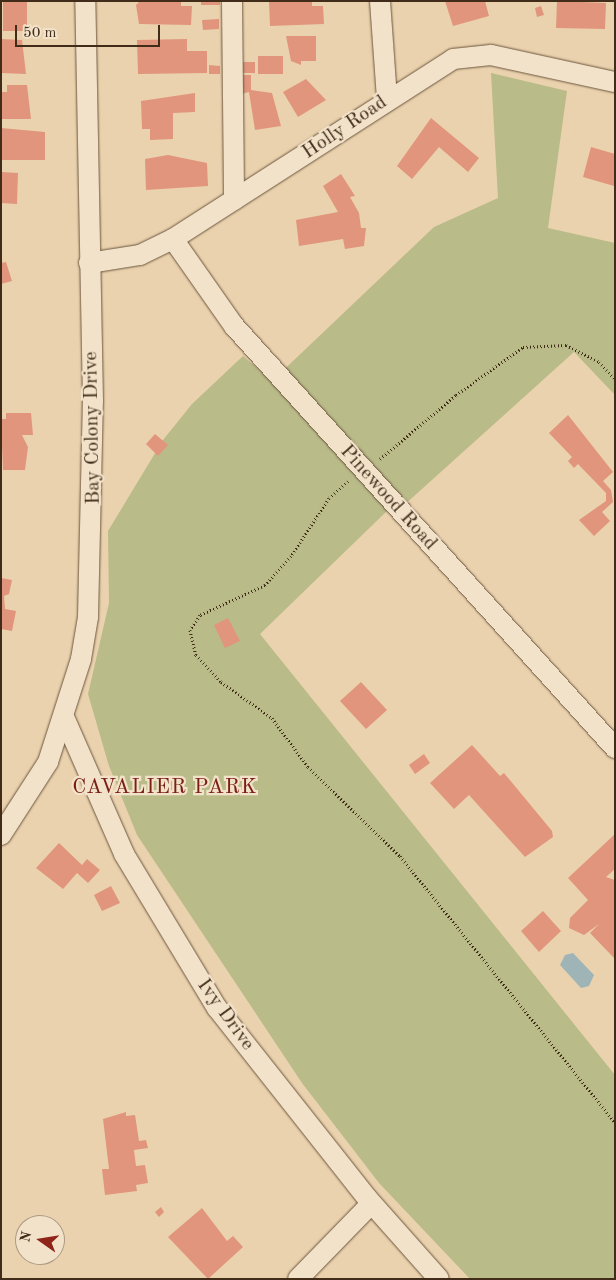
<!DOCTYPE html>
<style>
body{margin:0}
#map{position:relative;width:616px;height:1280px;overflow:hidden;background:#ebd2ae;font-family:"Old Standard TT",serif}
div>[style]{position:absolute}
[style*='--x']{left:calc(var(--x)*1px);top:calc(var(--y)*1px);width:calc(var(--w)*1px);rotate:calc(var(--a)*1deg)}
.green>*{inset:0;background:#b9bb89}
.water>*{inset:0;background:#9eb4b6}
.building>*{inset:0;background:#e0957c}
.path>*{height:3px;margin-top:-1.5px;transform-origin:0;background:repeating-linear-gradient(90deg,#402c18 0 1px,transparent 0 3.5px)}
.roads{filter:drop-shadow(0 0 1px #6b563e) drop-shadow(0 0 1px #6b563e)}
.minor>*{height:20px;margin:-10px;padding:0 10px;transform-origin:10px;border-radius:10px;background:#f2e2ca}
span{translate:-50% -50%;white-space:nowrap;text-align:center;line-height:1.15;-webkit-text-stroke:4.5px #f2e2ca;paint-order:stroke}
.street-label{font-size:20px;color:#402c18}
.neighbourhood-label{font-size:21px;color:#7a1f14;letter-spacing:1px}
.frame{position:absolute;inset:0;border:2px solid #402c18;pointer-events:none}
.north{position:absolute;left:15px;top:1215px;width:50px;height:50px;box-sizing:border-box;background:#f2e2ca;border:1px solid #ab9983;border-radius:50%;rotate:283deg;font-size:14px;font-weight:700;line-height:20px;text-align:center;color:#402c18}
.north::after{content:'';display:block;margin:auto;width:18px;height:22px;background:#8f2418;clip-path:polygon(50% 0,100% 100%,50% 72%,0 100%)}
.scale{position:absolute;left:15px;top:25px;width:145px;height:22px;box-sizing:border-box;border:2px solid #402c18;border-top:0;padding-left:6px;font-size:15px;line-height:18px;white-space:nowrap;color:#402c18;-webkit-text-stroke:4px #f2e2ca;paint-order:stroke}
</style>
<div id="map">
<div class="green">
<i style="clip-path:polygon(491px 73px,567px 91px,548px 228px,615px 243px,615px 395px,574px 352px,393px 515px,388px 510px,260px 634px,615px 1075px,615px 1279px,470px 1279px,379px 1183px,302px 1083px,137px 835px,109px 766px,88px 694px,109px 603px,108px 531px,163px 440px,192px 404px,243px 356px,272px 381px,434px 227px,498px 198px)"></i>
</div>
<div class="water">
<i style="clip-path:polygon(573px 953px,594px 975px,589px 986px,581px 988px,560px 965px,565px 955px)"></i>
</div>
<div class="building">
<i style="clip-path:polygon(3px 1px,27px 1px,27px 31px,3px 31px)"></i>
<i style="clip-path:polygon(140px 1px,181px 1px,181px 6px,192px 6px,191px 25px,139px 24px,136px 5px)"></i>
<i style="clip-path:polygon(201px 1px,220px 1px,220px 5px,201px 5px)"></i>
<i style="clip-path:polygon(269px 1px,312px 1px,312px 6px,323px 6px,324px 24px,270px 26px)"></i>
<i style="clip-path:polygon(445px 1px,485px 1px,489px 16px,453px 26px)"></i>
<i style="clip-path:polygon(557px 1px,606px 3px,605px 29px,556px 28px)"></i>
<i style="clip-path:polygon(541px 6px,544px 15px,537px 17px,535px 8px)"></i>
<i style="clip-path:polygon(219px 19px,219px 29px,203px 30px,202px 20px)"></i>
<i style="clip-path:polygon(286px 36px,316px 36px,316px 61px,301px 61px,301px 65px,291px 61px)"></i>
<i style="clip-path:polygon(1px 39px,22px 40px,26px 74px,1px 73px)"></i>
<i style="clip-path:polygon(187px 39px,187px 51px,207px 51px,207px 73px,138px 74px,137px 40px)"></i>
<i style="clip-path:polygon(258px 56px,283px 56px,283px 74px,258px 74px)"></i>
<i style="clip-path:polygon(243px 62px,255px 62px,255px 73px,243px 73px)"></i>
<i style="clip-path:polygon(209px 65px,220px 66px,220px 74px,209px 74px)"></i>
<i style="clip-path:polygon(240px 75px,251px 75px,251px 90px,272px 93px,281px 126px,255px 130px,249px 92px,241px 94px)"></i>
<i style="clip-path:polygon(306px 79px,326px 100px,298px 117px,283px 92px)"></i>
<i style="clip-path:polygon(7px 85px,27px 85px,31px 119px,1px 119px,1px 92px,7px 92px)"></i>
<i style="clip-path:polygon(195px 93px,195px 112px,173px 113px,173px 139px,150px 140px,150px 129px,142px 129px,141px 101px)"></i>
<i style="clip-path:polygon(431px 118px,479px 158px,468px 172px,439px 147px,412px 179px,397px 166px)"></i>
<i style="clip-path:polygon(1px 128px,45px 132px,45px 160px,1px 160px)"></i>
<i style="clip-path:polygon(591px 147px,615px 154px,615px 191px,614px 186px,583px 177px)"></i>
<i style="clip-path:polygon(168px 155px,207px 163px,208px 186px,146px 190px,145px 159px)"></i>
<i style="clip-path:polygon(1px 172px,18px 173px,17px 204px,1px 203px)"></i>
<i style="clip-path:polygon(341px 174px,355px 196px,350px 197px,359px 213px,361px 228px,366px 228px,364px 246px,345px 249px,343px 239px,299px 246px,296px 220px,338px 212px,323px 186px)"></i>
<i style="clip-path:polygon(6px 262px,12px 281px,1px 284px,1px 263px)"></i>
<i style="clip-path:polygon(6px 413px,31px 413px,33px 435px,22px 435px,28px 447px,25px 470px,3px 470px,1px 419px,6px 419px)"></i>
<i style="clip-path:polygon(568px 415px,613px 472px,603px 481px,611px 490px,613px 502px,602px 512px,610px 521px,594px 536px,579px 520px,606px 501px,606px 493px,578px 464px,574px 468px,568px 461px,572px 457px,549px 433px)"></i>
<i style="clip-path:polygon(155px 434px,168px 445px,158px 456px,146px 444px)"></i>
<i style="clip-path:polygon(1px 578px,12px 580px,9px 594px,4px 596px,5px 609px,16px 611px,12px 631px,1px 629px)"></i>
<i style="clip-path:polygon(228px 618px,240px 641px,225px 648px,214px 625px)"></i>
<i style="clip-path:polygon(361px 682px,387px 710px,366px 729px,340px 701px)"></i>
<i style="clip-path:polygon(472px 745px,500px 776px,504px 773px,552px 831px,553px 837px,525px 857px,469px 795px,454px 809px,430px 783px)"></i>
<i style="clip-path:polygon(424px 754px,430px 763px,415px 774px,409px 765px)"></i>
<i style="clip-path:polygon(615px 834px,615px 869px,606px 877px,615px 880px,615px 959px,590px 933px,599px 924px,584px 935px,569px 928px,570px 918px,588px 900px,568px 878px)"></i>
<i style="clip-path:polygon(59px 843px,82px 865px,87px 859px,100px 870px,88px 883px,77px 873px,63px 889px,36px 868px)"></i>
<i style="clip-path:polygon(111px 886px,120px 903px,102px 911px,94px 895px)"></i>
<i style="clip-path:polygon(543px 911px,561px 931px,539px 952px,521px 931px)"></i>
<i style="clip-path:polygon(126px 1112px,126px 1116px,135px 1115px,139px 1141px,146px 1140px,148px 1148px,134px 1150px,136px 1166px,145px 1165px,148px 1183px,136px 1185px,137px 1191px,105px 1195px,102px 1169px,109px 1169px,103px 1119px)"></i>
<i style="clip-path:polygon(161px 1207px,164px 1212px,159px 1217px,155px 1212px)"></i>
<i style="clip-path:polygon(202px 1208px,227px 1241px,233px 1236px,243px 1247px,208px 1279px,168px 1237px)"></i>
</div>
<div class="path">
<i style="--x:380;--y:459;--w:99;--a:-40.1"></i>
<i style="--x:456;--y:395;--w:82;--a:-35.6"></i>
<i style="--x:523;--y:347;--w:43;--a:-2.7"></i>
<i style="--x:566;--y:345;--w:37;--a:27"></i>
<i style="--x:599;--y:362;--w:23;--a:47"></i>
<i style="--x:348;--y:481;--w:25;--a:138"></i>
<i style="--x:329;--y:498;--w:69;--a:123.2"></i>
<i style="--x:291;--y:556;--w:39;--a:132"></i>
<i style="--x:265;--y:585;--w:72;--a:155.2"></i>
<i style="--x:200;--y:615;--w:18;--a:124"></i>
<i style="--x:190;--y:630;--w:26;--a:77"></i>
<i style="--x:196;--y:655;--w:37;--a:47"></i>
<i style="--x:221;--y:682;--w:62;--a:35.2"></i>
<i style="--x:272;--y:718;--w:61;--a:53.7"></i>
<i style="--x:308;--y:767;--w:128;--a:44.1"></i>
<i style="--x:400;--y:856;--w:342;--a:51.1"></i>
</div>
<div class="roads">
<div class="minor">
<i style="--x:232;--y:1;--w:199;--a:89.4"></i>
<i style="--x:380;--y:1;--w:98;--a:85.9"></i>
<i style="--x:173;--y:239;--w:106;--a:55"></i>
<i style="--x:234;--y:326;--w:569;--a:47.92"></i>
<i style="--x:89;--y:263;--w:52;--a:-8.9"></i>
<i style="--x:140;--y:255;--w:37;--a:-26"></i>
<i style="--x:173;--y:239;--w:333;--a:-32.7"></i>
<i style="--x:453;--y:59;--w:38;--a:-6"></i>
<i style="--x:491;--y:55;--w:127;--a:12.3"></i>
<i style="--x:64;--y:717;--w:150;--a:66.3"></i>
<i style="--x:124;--y:854;--w:180;--a:58.9"></i>
<i style="--x:217;--y:1008;--w:242;--a:51.7"></i>
<i style="--x:367;--y:1198;--w:108;--a:48.4"></i>
<i style="--x:1;--y:835;--w:87;--a:-57.2"></i>
<i style="--x:48;--y:762;--w:108;--a:-72.2"></i>
<i style="--x:81;--y:659;--w:43;--a:-80.5"></i>
<i style="--x:88;--y:617;--w:216;--a:-88.7"></i>
<i style="--x:93;--y:401;--w:400;--a:-91.1"></i>
<i style="--x:298;--y:1279;--w:105;--a:-45.8"></i>
</div>
</div>
<div class="street-label">
<span style="left:345px;top:128px;rotate:-34deg">Holly Road</span>
<span style="left:93px;top:428px;rotate:-91deg">Bay Colony Drive</span>
<span style="left:388px;top:498px;rotate:48deg">Pinewood Road</span>
<span style="left:225px;top:1015px;rotate:54deg">Ivy Drive</span>
</div>
<div class="neighbourhood-label">
<span style="left:165px;top:788px">CAVALIER PARK</span>
</div>
<div class="frame"></div>
<div class="north">N</div>
<div class="scale">50 m</div>
</div>
